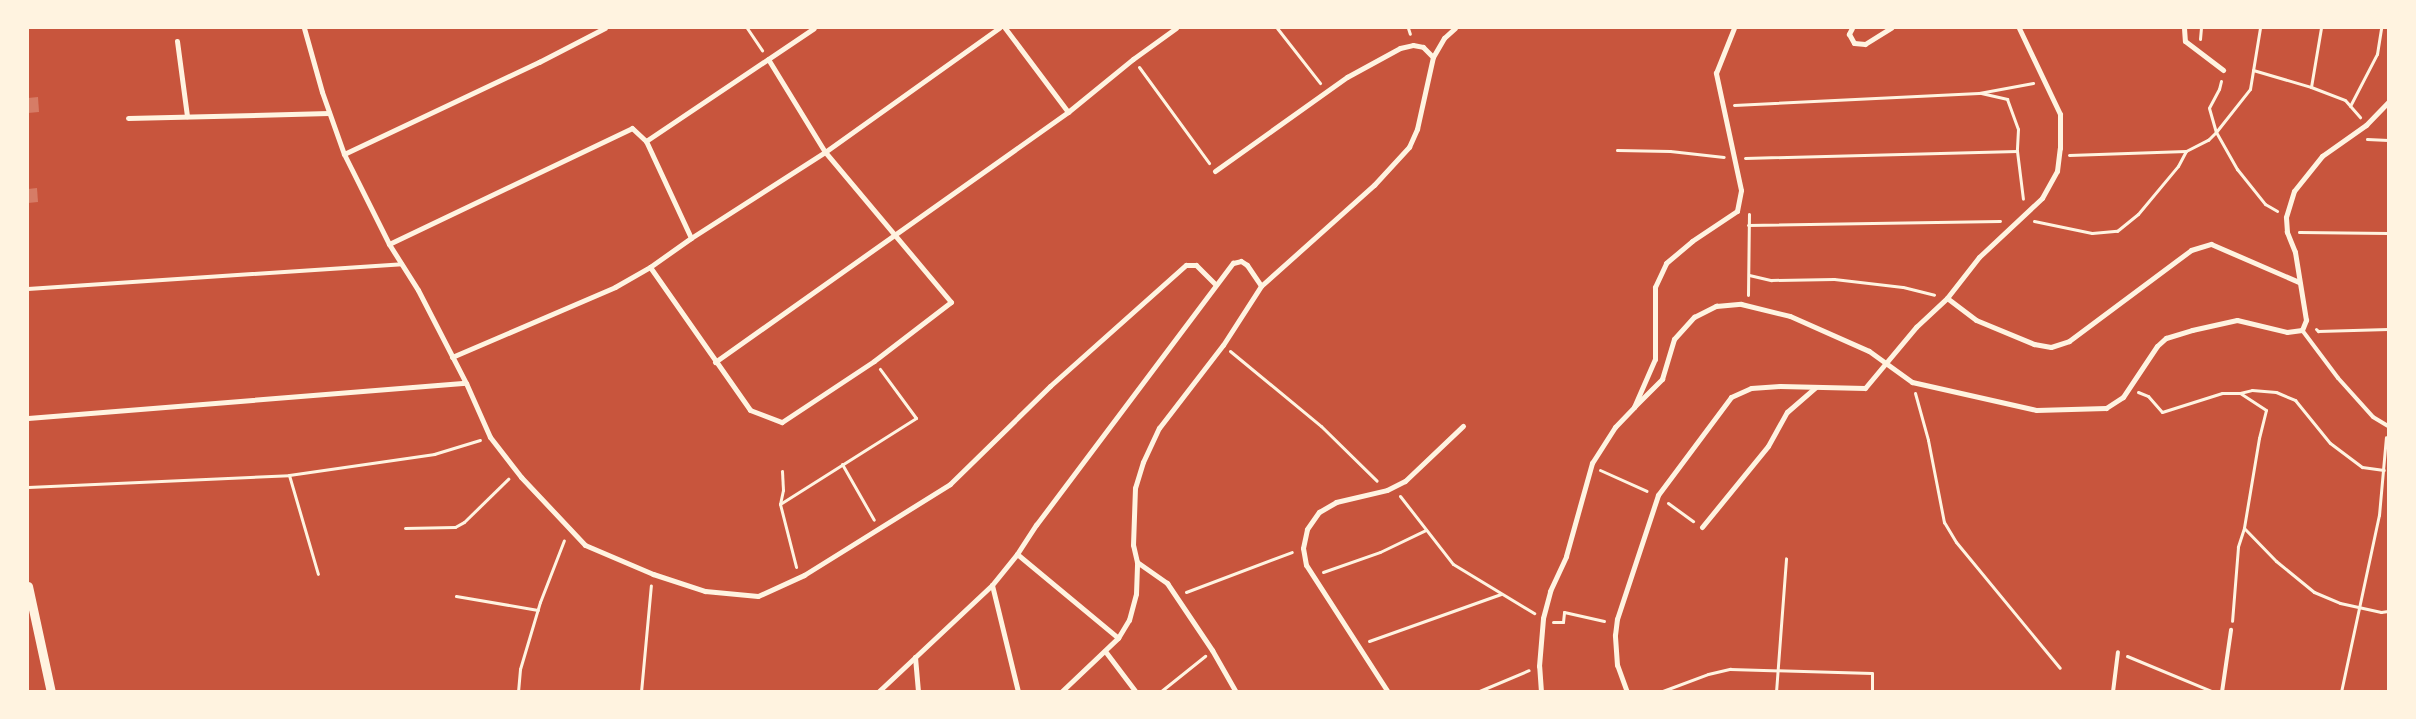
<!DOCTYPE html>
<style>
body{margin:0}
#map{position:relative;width:2416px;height:719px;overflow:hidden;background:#c8553d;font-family:Commissioner,sans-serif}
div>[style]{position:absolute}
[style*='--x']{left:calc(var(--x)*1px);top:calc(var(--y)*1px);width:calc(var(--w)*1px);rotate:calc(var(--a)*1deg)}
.building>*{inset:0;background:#d67c66}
.path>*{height:3px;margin:-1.5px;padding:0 1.5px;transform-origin:1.5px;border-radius:1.5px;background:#fff3e0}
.service>*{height:4px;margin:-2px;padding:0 2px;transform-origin:2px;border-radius:2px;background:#fff3e0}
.minor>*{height:5px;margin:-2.5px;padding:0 2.5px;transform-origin:2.5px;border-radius:2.5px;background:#fff3e0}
.tertiary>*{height:9px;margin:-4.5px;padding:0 4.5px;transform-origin:4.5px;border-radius:4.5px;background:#fff3e0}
span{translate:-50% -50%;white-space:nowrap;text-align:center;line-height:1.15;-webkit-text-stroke:5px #fff3e0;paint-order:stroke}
.frame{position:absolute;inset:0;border:29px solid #fff3e0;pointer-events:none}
</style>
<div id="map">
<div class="building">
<i style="clip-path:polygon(38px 97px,39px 112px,28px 113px,28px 98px)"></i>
<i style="clip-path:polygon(37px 188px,38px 202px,28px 203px,28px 189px)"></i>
</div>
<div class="path">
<i style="--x:747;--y:28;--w:27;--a:56"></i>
<i style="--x:1277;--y:28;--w:70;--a:52"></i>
<i style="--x:1408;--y:28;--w:6;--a:72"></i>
<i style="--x:2200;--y:39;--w:11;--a:-85"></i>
<i style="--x:1139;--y:67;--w:119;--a:53.9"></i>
<i style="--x:2253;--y:70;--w:60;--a:16.3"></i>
<i style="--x:2311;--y:87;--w:36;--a:21"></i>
<i style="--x:2345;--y:100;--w:23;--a:49"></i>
<i style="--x:2221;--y:81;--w:8;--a:104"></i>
<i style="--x:2219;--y:89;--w:21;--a:118"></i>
<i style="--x:2209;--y:108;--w:25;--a:74"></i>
<i style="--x:2216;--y:132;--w:43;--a:60.4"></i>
<i style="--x:2237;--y:169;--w:45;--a:51.3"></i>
<i style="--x:2265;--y:204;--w:14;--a:30"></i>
<i style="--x:2311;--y:87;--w:60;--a:-80.4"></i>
<i style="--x:1981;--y:93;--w:27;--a:13"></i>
<i style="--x:2007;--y:99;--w:32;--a:70"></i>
<i style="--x:2018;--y:129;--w:22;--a:93"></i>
<i style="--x:2017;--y:151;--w:48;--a:82.9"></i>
<i style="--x:1734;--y:105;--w:245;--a:-2.8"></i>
<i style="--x:1979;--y:93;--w:55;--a:-10.5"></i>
<i style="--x:2350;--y:106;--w:59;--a:-62.6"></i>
<i style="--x:2377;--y:54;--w:26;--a:-81"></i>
<i style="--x:2367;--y:139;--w:21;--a:3"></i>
<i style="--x:1617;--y:150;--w:53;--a:1.1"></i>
<i style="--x:1670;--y:151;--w:54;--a:6.3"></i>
<i style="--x:2069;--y:155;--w:117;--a:-2"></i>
<i style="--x:1745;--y:158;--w:272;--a:-1.5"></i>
<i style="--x:2034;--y:221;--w:59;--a:11.7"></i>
<i style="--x:2092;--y:233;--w:25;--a:-5"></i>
<i style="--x:2117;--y:231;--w:27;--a:-39"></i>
<i style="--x:2138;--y:214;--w:62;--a:-50.2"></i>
<i style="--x:2178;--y:166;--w:17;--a:-62"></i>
<i style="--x:2186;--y:151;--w:25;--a:-27"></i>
<i style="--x:2208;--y:140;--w:11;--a:-45"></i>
<i style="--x:2216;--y:132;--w:55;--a:-51.7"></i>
<i style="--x:2250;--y:89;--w:62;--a:-80.7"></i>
<i style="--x:1748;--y:225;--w:252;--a:-0.9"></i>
<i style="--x:2299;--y:232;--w:89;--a:0.6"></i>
<i style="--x:1749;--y:275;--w:23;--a:13"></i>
<i style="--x:1771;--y:280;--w:63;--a:-0.9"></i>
<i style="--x:1834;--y:279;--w:69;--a:6.6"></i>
<i style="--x:1903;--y:287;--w:32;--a:14"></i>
<i style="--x:1748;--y:295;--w:81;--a:-89.3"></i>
<i style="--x:2316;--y:329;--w:3;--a:45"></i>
<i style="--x:2318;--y:331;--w:70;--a:-1.6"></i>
<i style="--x:1230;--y:351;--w:118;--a:39.5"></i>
<i style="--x:1321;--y:426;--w:78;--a:44.5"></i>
<i style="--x:2138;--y:392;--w:11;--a:22"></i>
<i style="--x:2148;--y:396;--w:21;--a:49"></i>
<i style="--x:2162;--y:412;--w:63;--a:-17.6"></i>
<i style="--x:2222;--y:393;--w:18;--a:0"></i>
<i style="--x:2240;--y:393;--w:31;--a:33"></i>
<i style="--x:2266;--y:410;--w:29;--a:104"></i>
<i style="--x:2259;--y:438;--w:91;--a:99.5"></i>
<i style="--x:2244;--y:528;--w:20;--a:108"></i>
<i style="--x:2238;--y:547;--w:74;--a:94.6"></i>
<i style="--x:1915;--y:393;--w:49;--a:74.5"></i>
<i style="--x:1928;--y:440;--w:84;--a:79"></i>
<i style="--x:1944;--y:522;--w:23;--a:59"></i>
<i style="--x:1956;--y:542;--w:163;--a:50.5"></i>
<i style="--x:2240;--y:393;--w:12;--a:-14"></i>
<i style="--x:2252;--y:390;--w:24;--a:5"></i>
<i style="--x:2276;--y:392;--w:21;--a:23"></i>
<i style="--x:2295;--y:400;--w:55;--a:50.9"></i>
<i style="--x:2330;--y:443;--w:40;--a:37"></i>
<i style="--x:2362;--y:467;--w:22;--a:8"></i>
<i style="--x:842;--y:464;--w:64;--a:60.3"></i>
<i style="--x:1600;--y:470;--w:51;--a:24.1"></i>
<i style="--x:782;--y:471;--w:19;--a:87"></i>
<i style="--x:783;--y:490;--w:14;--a:102"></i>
<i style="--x:780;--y:504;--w:65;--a:75.7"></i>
<i style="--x:289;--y:475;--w:103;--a:73.7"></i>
<i style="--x:28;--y:487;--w:261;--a:-2.6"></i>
<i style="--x:289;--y:475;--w:147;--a:-8.2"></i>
<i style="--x:434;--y:454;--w:48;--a:-16.9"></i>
<i style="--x:1400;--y:496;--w:86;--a:52.1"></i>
<i style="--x:1453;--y:564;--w:95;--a:31.2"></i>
<i style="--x:1668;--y:503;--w:31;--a:36"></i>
<i style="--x:780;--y:504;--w:161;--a:-32.3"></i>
<i style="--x:916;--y:418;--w:61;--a:-126.3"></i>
<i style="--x:405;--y:528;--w:50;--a:-1.1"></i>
<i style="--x:455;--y:527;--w:10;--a:-29"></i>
<i style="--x:464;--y:522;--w:62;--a:-44.3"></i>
<i style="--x:2244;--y:528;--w:46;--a:45.9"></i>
<i style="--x:2276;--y:561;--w:49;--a:39.2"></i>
<i style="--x:2314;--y:592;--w:28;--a:23"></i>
<i style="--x:2340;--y:603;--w:42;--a:12.4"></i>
<i style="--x:2381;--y:612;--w:7;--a:-8"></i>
<i style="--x:1323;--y:572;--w:60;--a:-19.3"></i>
<i style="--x:1380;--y:552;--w:51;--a:-25.6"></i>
<i style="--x:1186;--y:592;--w:113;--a:-20.7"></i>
<i style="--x:456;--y:596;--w:83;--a:9.7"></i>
<i style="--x:1553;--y:622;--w:10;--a:0"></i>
<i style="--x:1563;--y:622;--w:10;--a:-84"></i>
<i style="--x:1564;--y:612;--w:41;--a:12.7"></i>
<i style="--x:1369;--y:641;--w:140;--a:-19.6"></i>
<i style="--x:2127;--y:656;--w:91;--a:22.6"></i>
<i style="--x:518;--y:692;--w:23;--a:-85"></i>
<i style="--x:520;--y:669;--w:70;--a:-73.4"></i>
<i style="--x:540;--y:602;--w:66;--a:-68.8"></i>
<i style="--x:641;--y:692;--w:107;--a:-84.7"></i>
<i style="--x:1160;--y:692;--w:58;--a:-38.7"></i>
<i style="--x:1477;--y:692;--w:56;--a:-22.9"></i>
<i style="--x:1660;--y:692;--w:51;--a:-20.6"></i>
<i style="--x:1708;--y:674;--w:23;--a:-13"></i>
<i style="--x:1730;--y:669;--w:142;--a:1.6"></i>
<i style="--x:1872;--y:673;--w:19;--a:90"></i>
<i style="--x:1776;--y:692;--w:134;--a:-85.7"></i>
<i style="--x:2341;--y:692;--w:181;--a:-77.9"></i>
<i style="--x:2379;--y:515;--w:78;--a:-84.9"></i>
</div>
<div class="service">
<i style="--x:28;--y:289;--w:375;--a:-3.8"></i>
<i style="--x:2302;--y:330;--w:60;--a:53.1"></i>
<i style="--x:2338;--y:378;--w:52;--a:48.1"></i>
<i style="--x:2373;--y:417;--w:17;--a:31"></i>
<i style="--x:2113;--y:692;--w:40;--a:-82.9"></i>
<i style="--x:2222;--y:692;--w:63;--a:-81.7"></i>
</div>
<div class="minor">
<i style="--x:304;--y:28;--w:66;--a:74.3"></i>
<i style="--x:322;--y:92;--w:66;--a:70.5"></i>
<i style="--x:344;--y:154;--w:101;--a:63.4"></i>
<i style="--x:389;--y:244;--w:54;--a:57.8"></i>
<i style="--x:418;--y:290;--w:105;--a:62.7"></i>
<i style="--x:466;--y:383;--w:59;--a:66"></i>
<i style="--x:490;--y:437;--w:51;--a:52.2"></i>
<i style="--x:521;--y:477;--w:93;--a:46.7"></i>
<i style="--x:585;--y:545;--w:74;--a:23.1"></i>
<i style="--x:653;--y:574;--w:55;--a:18.1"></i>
<i style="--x:705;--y:591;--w:53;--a:5.4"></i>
<i style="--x:758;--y:596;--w:51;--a:-24.5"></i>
<i style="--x:804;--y:575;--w:172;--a:-31.9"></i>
<i style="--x:950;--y:484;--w:140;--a:-44.4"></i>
<i style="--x:1050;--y:386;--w:182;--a:-41.7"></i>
<i style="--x:1186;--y:265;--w:10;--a:0"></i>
<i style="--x:1196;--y:265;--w:28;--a:45"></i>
<i style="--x:1005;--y:28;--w:105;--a:53.1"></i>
<i style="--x:1852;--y:28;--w:7;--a:117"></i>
<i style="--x:1849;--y:34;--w:10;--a:61"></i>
<i style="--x:1854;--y:43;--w:11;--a:5"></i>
<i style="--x:1865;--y:44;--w:31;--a:-32"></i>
<i style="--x:2184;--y:28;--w:13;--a:86"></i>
<i style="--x:2185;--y:41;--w:48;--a:37.3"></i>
<i style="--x:177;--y:41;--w:76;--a:82.4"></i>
<i style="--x:128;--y:118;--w:201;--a:-1.4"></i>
<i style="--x:646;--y:141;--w:107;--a:65.1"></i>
<i style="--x:344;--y:154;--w:216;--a:-25.3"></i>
<i style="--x:539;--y:62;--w:74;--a:-27.3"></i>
<i style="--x:1215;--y:171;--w:162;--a:-35.5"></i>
<i style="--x:1347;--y:77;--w:60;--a:-28.7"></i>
<i style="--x:1400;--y:48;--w:13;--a:-13"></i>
<i style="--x:1413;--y:45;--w:10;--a:11"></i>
<i style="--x:1423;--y:47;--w:14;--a:45"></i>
<i style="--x:389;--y:244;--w:269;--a:-25.5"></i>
<i style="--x:632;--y:128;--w:19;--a:43"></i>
<i style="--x:646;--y:141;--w:202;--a:-33.9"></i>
<i style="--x:650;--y:267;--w:174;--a:55"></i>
<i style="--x:750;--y:410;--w:34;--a:21"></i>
<i style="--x:782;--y:422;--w:110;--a:-33.5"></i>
<i style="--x:874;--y:361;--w:97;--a:-37.5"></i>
<i style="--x:951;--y:302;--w:196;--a:-130"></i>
<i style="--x:825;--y:152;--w:109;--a:-121.5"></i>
<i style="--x:1947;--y:298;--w:36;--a:37"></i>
<i style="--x:1976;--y:320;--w:63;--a:22.5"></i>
<i style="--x:2034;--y:344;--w:17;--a:10"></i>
<i style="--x:2051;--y:347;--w:19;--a:-18"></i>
<i style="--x:2069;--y:341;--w:152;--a:-36.7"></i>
<i style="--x:2191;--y:250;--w:21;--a:-17"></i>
<i style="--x:2211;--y:244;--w:96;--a:23.4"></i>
<i style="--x:452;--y:357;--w:177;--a:-23.2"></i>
<i style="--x:615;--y:287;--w:40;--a:-29.7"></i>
<i style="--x:650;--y:267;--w:50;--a:-35.3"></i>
<i style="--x:691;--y:238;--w:159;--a:-32.7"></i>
<i style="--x:825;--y:152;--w:214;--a:-35.5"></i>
<i style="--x:715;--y:362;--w:433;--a:-35.3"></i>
<i style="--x:1068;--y:112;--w:84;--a:-39.2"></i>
<i style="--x:1133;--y:59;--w:53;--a:-35.8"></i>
<i style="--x:1634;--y:407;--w:40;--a:-45"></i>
<i style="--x:1662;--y:379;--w:42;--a:-73.3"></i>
<i style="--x:1674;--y:339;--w:30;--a:-48"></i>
<i style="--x:1694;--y:317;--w:25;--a:-27"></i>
<i style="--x:1716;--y:306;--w:25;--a:-5"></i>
<i style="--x:1741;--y:304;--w:50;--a:13.8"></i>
<i style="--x:1790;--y:316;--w:86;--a:23.9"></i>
<i style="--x:1869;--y:351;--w:53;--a:35.8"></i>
<i style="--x:1912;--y:382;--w:127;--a:12.7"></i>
<i style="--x:2036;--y:410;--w:70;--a:-1.6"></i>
<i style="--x:2106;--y:408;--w:20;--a:-33"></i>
<i style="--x:2123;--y:397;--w:61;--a:-56.3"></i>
<i style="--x:2157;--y:346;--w:12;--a:-42"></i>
<i style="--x:2166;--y:338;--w:27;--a:-17"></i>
<i style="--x:2192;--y:330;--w:46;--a:-12.5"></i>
<i style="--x:2237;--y:320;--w:51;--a:13.5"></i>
<i style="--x:2287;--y:332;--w:15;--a:-8"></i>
<i style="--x:2302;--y:330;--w:11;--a:-68"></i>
<i style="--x:2306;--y:320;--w:69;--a:-99.2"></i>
<i style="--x:2295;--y:252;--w:22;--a:-112"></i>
<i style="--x:2287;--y:232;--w:15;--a:-94"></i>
<i style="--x:2286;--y:217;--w:27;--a:-73"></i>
<i style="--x:2294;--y:191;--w:45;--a:-51.3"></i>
<i style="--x:2322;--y:156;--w:54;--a:-35.2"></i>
<i style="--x:2366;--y:125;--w:32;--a:-46"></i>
<i style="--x:28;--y:418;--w:439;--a:-4.6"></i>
<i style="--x:1702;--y:527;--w:104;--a:-50.8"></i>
<i style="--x:1768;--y:446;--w:39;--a:-61"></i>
<i style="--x:1787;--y:412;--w:38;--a:-41"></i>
<i style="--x:1017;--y:554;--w:131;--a:39.7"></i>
<i style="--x:1137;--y:562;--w:37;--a:35"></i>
<i style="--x:1167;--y:583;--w:81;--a:56.1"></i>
<i style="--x:1212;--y:650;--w:48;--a:60.3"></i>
<i style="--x:992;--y:585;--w:110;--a:76.3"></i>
<i style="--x:1105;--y:651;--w:51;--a:52.9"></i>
<i style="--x:915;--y:657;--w:35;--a:85"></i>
<i style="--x:878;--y:692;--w:156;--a:-43.2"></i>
<i style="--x:992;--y:585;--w:40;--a:-51"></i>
<i style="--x:1017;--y:554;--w:35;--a:-57"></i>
<i style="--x:1036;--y:525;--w:328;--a:-53.1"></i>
<i style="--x:1233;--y:263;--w:8;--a:-14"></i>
<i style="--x:1241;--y:261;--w:7;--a:34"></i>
<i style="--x:1247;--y:265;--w:25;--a:56"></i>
<i style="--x:1061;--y:692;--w:79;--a:-43.5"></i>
<i style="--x:1118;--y:638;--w:21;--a:-59"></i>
<i style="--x:1129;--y:620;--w:27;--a:-75"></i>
<i style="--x:1136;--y:594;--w:32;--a:-88"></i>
<i style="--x:1137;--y:562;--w:17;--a:-103"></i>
<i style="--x:1133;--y:545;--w:57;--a:-88"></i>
<i style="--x:1135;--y:488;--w:27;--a:-73"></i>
<i style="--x:1143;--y:462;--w:38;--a:-65"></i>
<i style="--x:1159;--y:428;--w:105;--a:-52.4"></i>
<i style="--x:1223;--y:345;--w:70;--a:-57.2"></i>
<i style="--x:1261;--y:286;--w:152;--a:-41.8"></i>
<i style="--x:1374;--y:185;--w:52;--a:-47.4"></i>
<i style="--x:1409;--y:147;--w:20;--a:-66"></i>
<i style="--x:1417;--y:129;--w:74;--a:-77.5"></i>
<i style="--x:1433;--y:57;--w:22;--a:-60"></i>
<i style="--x:1444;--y:38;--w:15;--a:-42"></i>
<i style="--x:1388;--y:692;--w:151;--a:-122.8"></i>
<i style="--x:1306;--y:565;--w:17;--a:-100"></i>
<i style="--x:1303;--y:548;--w:19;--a:-78"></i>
<i style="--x:1307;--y:529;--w:21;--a:-55"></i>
<i style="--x:1319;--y:512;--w:20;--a:-30"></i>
<i style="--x:1336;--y:502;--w:52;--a:-13.2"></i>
<i style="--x:1387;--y:490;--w:20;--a:-27"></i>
<i style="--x:1405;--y:481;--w:80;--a:-43.5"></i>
<i style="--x:1541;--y:692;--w:26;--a:-94"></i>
<i style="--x:1539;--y:666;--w:48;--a:-85.2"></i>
<i style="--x:1543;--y:618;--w:28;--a:-75"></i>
<i style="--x:1550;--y:591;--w:38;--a:-65"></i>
<i style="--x:1566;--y:556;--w:97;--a:-74.4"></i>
<i style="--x:1592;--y:463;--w:43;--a:-57.4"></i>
<i style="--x:1615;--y:427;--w:28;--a:-46"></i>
<i style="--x:1634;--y:407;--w:52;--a:-66.4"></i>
<i style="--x:1655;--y:359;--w:72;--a:-90"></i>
<i style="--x:1655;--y:287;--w:26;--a:-65"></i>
<i style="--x:1666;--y:263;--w:34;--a:-40"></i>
<i style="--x:1692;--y:241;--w:54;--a:-33.7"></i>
<i style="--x:1737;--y:211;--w:21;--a:-79"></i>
<i style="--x:1741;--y:190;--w:120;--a:-102.1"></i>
<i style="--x:1716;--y:73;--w:48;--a:-68.2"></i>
<i style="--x:1627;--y:692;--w:29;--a:-110"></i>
<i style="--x:1617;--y:665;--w:30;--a:-94"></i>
<i style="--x:1615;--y:635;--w:16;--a:-83"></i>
<i style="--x:1617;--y:619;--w:131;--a:-71.7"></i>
<i style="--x:1658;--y:495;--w:122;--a:-53.3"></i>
<i style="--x:1731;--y:397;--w:22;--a:-24"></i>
<i style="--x:1751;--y:388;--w:29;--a:-4"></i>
<i style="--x:1780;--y:386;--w:85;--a:1.3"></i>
<i style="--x:1865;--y:388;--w:80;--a:-50.1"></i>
<i style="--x:1916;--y:327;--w:42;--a:-43.1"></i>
<i style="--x:1947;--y:298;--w:52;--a:-52"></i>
<i style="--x:1979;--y:257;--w:86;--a:-43.1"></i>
<i style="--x:2042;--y:198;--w:31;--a:-61"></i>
<i style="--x:2057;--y:171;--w:23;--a:-83"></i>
<i style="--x:2060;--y:148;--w:34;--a:-90"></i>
<i style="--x:2060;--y:114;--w:95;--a:-115.5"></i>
</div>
<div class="tertiary">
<i style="--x:28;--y:586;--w:108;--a:77.8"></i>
</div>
<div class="frame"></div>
</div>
